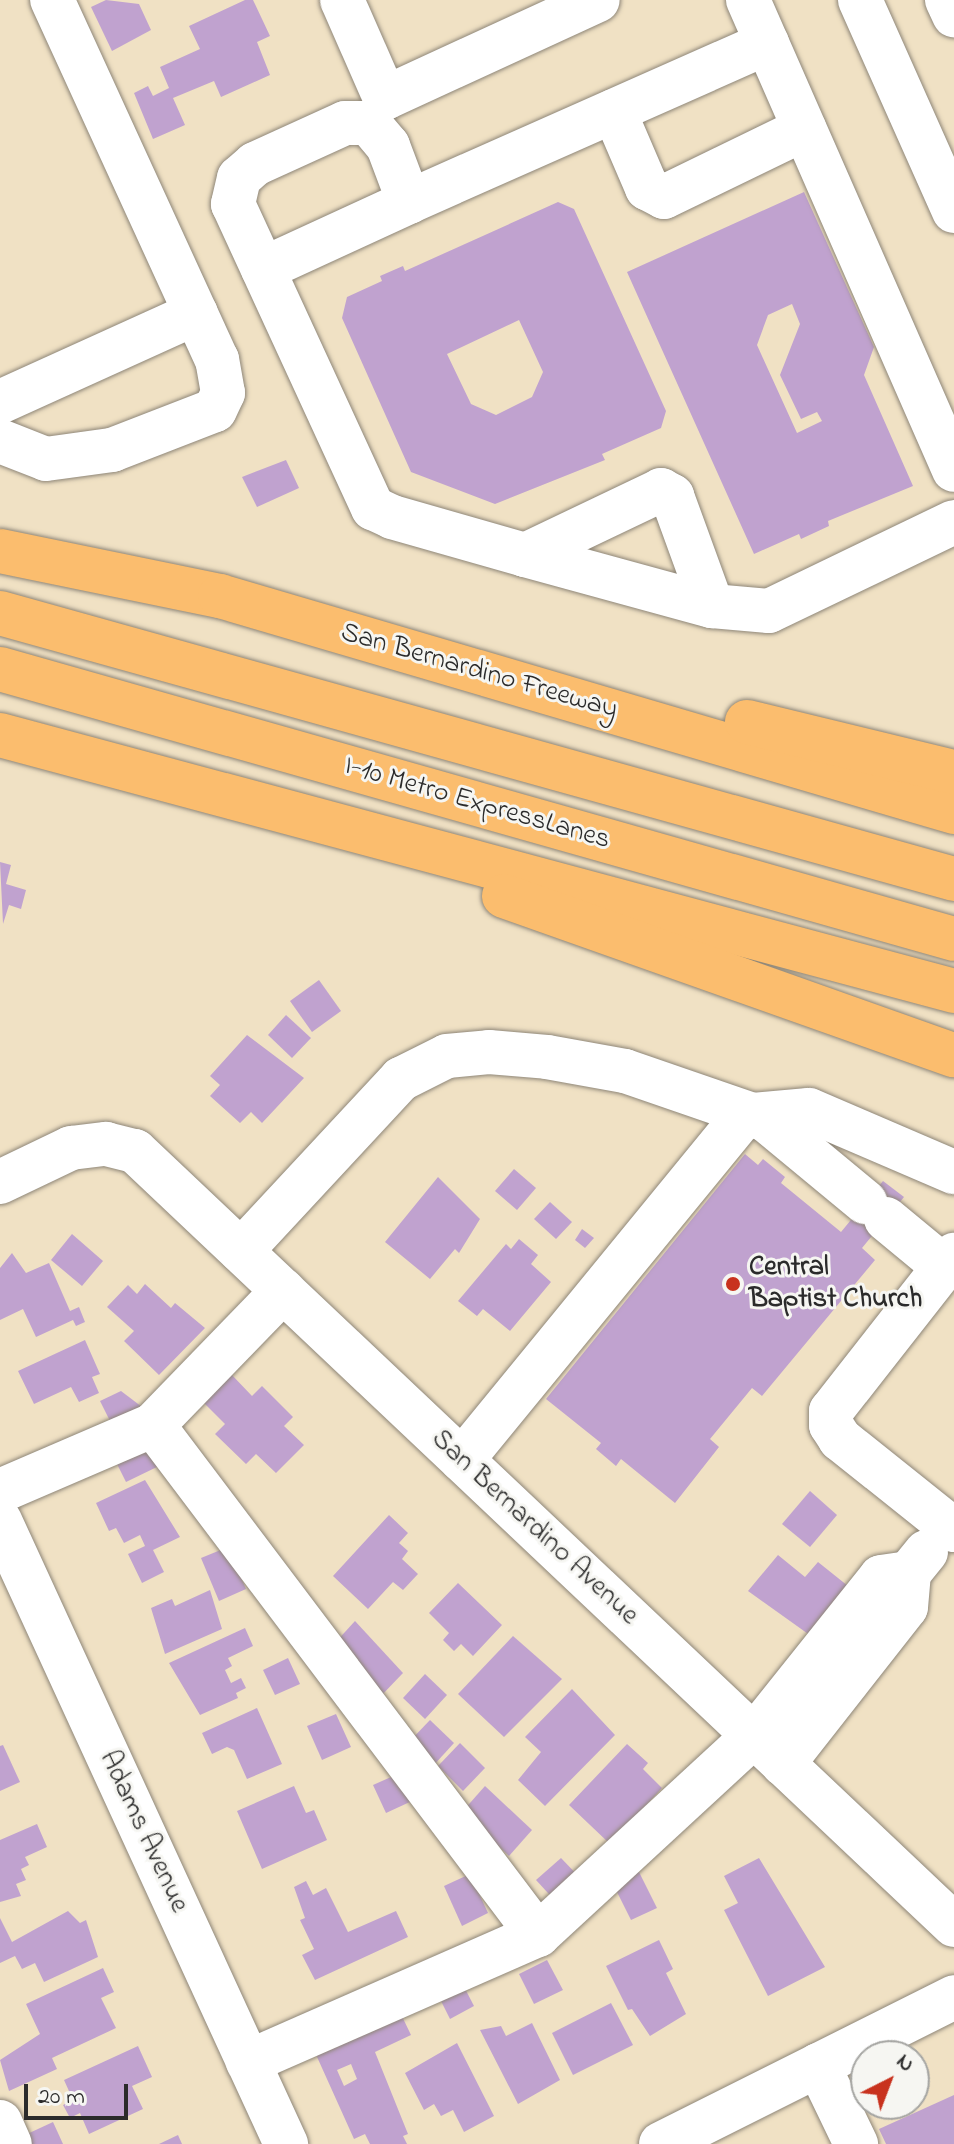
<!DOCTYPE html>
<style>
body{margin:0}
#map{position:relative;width:954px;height:2144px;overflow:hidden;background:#f0e1c4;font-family:"Indie Flower",sans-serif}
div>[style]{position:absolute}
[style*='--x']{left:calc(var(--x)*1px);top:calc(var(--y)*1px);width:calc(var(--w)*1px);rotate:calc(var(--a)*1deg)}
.building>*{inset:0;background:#c0a2cf}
.roads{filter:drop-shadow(0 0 2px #8e8678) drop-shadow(0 0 2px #8e8678)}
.minor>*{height:44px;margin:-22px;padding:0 22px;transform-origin:22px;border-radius:22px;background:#fff}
.highway>*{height:44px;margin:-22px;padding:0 22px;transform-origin:22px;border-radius:22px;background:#fbbd6e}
.dots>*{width:22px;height:22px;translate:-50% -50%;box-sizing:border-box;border:4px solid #f6f6f2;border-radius:50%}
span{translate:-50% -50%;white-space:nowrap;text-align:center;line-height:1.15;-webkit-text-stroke:6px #f6f6f2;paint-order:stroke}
.street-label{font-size:28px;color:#2b2b2b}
.poi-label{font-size:28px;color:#2b2b2b;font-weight:700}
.left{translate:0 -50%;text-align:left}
.north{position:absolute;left:850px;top:2040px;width:80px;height:80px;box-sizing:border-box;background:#f6f6f2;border:2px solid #a5a5a2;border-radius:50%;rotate:42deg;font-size:22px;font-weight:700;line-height:32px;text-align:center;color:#2b2b2b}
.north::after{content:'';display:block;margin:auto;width:28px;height:36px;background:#c8321e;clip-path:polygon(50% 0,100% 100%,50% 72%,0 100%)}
.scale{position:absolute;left:24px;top:2084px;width:104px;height:36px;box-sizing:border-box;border:4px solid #2b2b2b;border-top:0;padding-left:10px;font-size:24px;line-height:28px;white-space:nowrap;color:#2b2b2b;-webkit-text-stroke:6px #f6f6f2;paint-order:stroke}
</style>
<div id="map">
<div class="building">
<i style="clip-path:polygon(106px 0,139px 4px,151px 30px,112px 51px,91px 7px)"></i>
<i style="clip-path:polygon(245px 0,253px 0,270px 36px,257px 42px,270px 75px,221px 97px,214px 81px,173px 98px,185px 125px,153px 139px,134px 93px,148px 86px,153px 96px,169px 88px,160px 67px,200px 49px,189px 26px)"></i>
<i style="clip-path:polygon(evenodd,804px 192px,874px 347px,864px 375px,913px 486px,828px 521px,829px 526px,801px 539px,799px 534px,754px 554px,627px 272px,804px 192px,792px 304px,800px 324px,780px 375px,801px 419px,817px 412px,822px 421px,797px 433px,757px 345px,768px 315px,792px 304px)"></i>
<i style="clip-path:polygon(evenodd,558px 202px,574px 209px,666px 411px,661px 428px,602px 454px,605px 460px,495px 504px,411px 472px,342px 318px,347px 297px,382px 281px,380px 276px,403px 266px,405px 271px,558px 202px,519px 320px,543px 372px,532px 397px,496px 415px,471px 404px,447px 354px,519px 320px)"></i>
<i style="clip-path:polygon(286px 460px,299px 488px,257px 507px,242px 477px)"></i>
<i style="clip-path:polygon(0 862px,11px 865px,6px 884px,26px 890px,21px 909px,9px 905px,3px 924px)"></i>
<i style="clip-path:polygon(319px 980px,341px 1011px,312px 1032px,290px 1001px)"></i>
<i style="clip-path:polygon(286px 1015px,311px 1038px,292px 1058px,268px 1035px)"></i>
<i style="clip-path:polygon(247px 1035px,304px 1078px,262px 1123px,251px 1112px,240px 1123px,210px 1096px,220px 1085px,210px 1076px)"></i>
<i style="clip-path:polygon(745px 1154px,758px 1165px,763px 1159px,785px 1177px,781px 1183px,841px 1232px,883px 1181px,904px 1197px,862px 1248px,875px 1260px,762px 1396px,752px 1388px,710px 1439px,719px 1447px,675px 1503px,621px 1459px,616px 1466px,596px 1449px,601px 1443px,546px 1399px)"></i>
<i style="clip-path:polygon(514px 1169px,536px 1188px,517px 1210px,495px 1191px)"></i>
<i style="clip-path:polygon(438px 1177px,480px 1219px,459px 1253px,455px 1249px,430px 1279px,385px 1242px)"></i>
<i style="clip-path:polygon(550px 1202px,572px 1222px,556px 1239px,534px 1219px)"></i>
<i style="clip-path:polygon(582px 1229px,594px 1238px,585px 1248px,575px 1240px)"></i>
<i style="clip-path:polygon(72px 1234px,103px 1261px,82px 1286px,51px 1260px)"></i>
<i style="clip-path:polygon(519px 1239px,538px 1255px,531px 1264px,551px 1282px,510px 1331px,483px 1309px,477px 1316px,458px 1301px,506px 1244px,511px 1249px)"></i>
<i style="clip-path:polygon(12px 1253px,26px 1273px,49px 1263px,70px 1311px,79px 1307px,85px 1322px,76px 1326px,73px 1320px,36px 1337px,23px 1309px,0 1320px,0 1268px)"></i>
<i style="clip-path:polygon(145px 1284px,171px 1308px,175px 1303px,205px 1328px,159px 1375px,124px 1341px,134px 1331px,107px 1307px,128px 1285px,137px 1294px)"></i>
<i style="clip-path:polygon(85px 1340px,100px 1374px,92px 1377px,99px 1393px,79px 1402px,71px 1387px,34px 1404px,18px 1371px)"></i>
<i style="clip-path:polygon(231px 1374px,252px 1396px,262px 1386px,293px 1417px,284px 1426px,304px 1445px,276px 1473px,256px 1454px,246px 1464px,215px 1434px,225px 1424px,204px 1403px)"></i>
<i style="clip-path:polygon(121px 1391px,150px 1413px,114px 1429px,100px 1401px)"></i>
<i style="clip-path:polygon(146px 1440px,159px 1466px,126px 1482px,113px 1456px)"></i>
<i style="clip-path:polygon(145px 1480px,180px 1537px,153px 1550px,164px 1572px,142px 1583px,128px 1554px,145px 1546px,140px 1535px,124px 1543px,116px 1528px,109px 1531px,96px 1503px)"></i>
<i style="clip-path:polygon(810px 1491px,837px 1515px,810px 1547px,782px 1524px)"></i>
<i style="clip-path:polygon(389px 1515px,408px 1533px,399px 1543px,408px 1551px,402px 1559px,418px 1574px,403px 1590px,393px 1582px,368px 1609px,333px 1576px)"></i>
<i style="clip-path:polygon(228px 1547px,246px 1589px,219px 1601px,201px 1558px)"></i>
<i style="clip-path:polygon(778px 1555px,805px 1577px,818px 1562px,858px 1594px,811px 1636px,748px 1591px)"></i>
<i style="clip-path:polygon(458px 1583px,502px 1625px,473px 1656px,461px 1644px,454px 1651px,443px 1640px,449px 1633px,429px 1613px)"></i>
<i style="clip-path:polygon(210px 1590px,222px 1629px,165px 1654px,151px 1608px,172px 1599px,175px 1606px)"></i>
<i style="clip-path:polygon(355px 1621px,403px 1673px,379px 1698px,334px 1644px)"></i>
<i style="clip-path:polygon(245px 1628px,253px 1646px,228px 1658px,232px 1666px,225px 1670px,231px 1683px,241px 1678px,246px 1688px,236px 1693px,238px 1698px,200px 1715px,169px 1663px)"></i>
<i style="clip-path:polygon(513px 1636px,562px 1679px,504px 1737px,458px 1694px)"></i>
<i style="clip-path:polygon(288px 1658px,300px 1684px,275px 1695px,263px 1670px)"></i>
<i style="clip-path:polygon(425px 1674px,447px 1695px,425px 1719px,403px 1698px)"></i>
<i style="clip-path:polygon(572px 1689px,615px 1735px,545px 1806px,518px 1780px,541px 1752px,525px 1737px)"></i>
<i style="clip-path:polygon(257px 1708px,282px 1764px,247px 1779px,234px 1750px,227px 1747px,212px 1754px,202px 1733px)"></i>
<i style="clip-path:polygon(336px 1714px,351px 1747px,322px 1760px,307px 1726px)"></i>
<i style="clip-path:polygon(430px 1720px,454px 1743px,433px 1766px,408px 1743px)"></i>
<i style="clip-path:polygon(460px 1743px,485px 1768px,463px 1791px,438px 1766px)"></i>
<i style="clip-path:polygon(627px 1744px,648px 1763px,643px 1769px,662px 1788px,610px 1844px,569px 1805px)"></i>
<i style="clip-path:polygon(3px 1745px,20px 1782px,0 1791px,0 1746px)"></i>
<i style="clip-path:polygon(400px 1773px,412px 1801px,386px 1813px,373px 1785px)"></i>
<i style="clip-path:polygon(294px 1786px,306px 1813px,314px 1810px,327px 1840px,262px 1869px,237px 1811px)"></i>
<i style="clip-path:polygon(485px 1786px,532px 1830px,509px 1856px,462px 1812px)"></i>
<i style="clip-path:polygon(37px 1824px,47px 1847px,25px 1857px,29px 1865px,21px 1869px,26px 1880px,16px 1884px,21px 1896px,0 1902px,0 1840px)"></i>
<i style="clip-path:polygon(561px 1858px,584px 1882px,559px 1905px,536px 1880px)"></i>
<i style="clip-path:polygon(759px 1858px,825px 1967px,768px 1996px,724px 1910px,738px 1903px,724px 1876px)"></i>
<i style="clip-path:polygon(634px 1862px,657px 1908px,631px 1920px,612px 1882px)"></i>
<i style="clip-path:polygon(470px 1874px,488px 1913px,462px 1926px,444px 1886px)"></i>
<i style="clip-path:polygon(306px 1881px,313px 1895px,326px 1888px,348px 1932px,396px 1911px,408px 1937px,315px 1980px,302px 1955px,314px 1949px,300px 1920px,305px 1918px,294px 1887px)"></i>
<i style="clip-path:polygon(68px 1911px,80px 1923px,86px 1920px,98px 1957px,44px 1982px,35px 1963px,22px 1969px,15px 1956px,0 1963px,0 1918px,12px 1942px)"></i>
<i style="clip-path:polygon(659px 1940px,673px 1969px,666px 1973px,686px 2014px,650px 2036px,632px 2009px,628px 2010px,606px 1966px)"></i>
<i style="clip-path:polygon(547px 1960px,563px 1990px,534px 2004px,519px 1974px)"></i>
<i style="clip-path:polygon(103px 1968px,114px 1992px,101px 1998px,116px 2028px,52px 2058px,57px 2069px,9px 2091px,0 2060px,40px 2034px,26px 2004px)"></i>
<i style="clip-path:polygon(460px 1979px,474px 2006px,450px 2019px,436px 1991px)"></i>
<i style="clip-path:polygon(611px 2003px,633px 2045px,573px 2075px,552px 2033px)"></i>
<i style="clip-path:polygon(evenodd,398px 2008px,411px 2035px,375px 2052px,408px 2134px,403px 2136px,407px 2144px,370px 2144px,365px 2134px,354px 2139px,313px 2048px,398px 2008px,351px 2064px,357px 2079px,344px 2086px,337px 2070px,351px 2064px)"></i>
<i style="clip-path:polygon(532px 2023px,560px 2080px,518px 2104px,480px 2030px,501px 2026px,506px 2036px)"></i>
<i style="clip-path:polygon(457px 2043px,494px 2116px,464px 2132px,453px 2110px,441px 2116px,434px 2104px,424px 2110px,405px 2073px)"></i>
<i style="clip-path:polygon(138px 2046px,152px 2077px,132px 2086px,143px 2109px,89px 2134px,80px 2113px,70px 2118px,63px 2105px,73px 2100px,64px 2080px)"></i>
<i style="clip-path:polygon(954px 2095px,954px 2144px,886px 2144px,879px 2129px)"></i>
<i style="clip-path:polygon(53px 2122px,63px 2144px,29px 2144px,25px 2135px)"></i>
<i style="clip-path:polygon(178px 2135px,182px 2144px,159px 2144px)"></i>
</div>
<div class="roads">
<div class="minor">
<i style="--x:342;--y:0;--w:107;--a:66.3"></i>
<i style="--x:748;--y:0;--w:513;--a:66.33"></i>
<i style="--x:860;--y:0;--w:231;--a:66"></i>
<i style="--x:947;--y:0;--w:17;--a:65"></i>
<i style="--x:767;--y:43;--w:392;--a:156.1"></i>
<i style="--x:409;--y:202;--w:60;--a:-110.6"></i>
<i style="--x:388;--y:146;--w:30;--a:-130"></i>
<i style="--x:369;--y:123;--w:24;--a:180"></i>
<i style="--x:345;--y:123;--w:99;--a:155.5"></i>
<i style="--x:255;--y:164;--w:21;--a:139"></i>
<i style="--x:239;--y:178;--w:27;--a:103"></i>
<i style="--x:233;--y:204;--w:335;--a:65.3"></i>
<i style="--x:373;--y:508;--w:21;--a:25"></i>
<i style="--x:392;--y:517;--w:138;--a:15.9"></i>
<i style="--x:525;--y:555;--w:151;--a:-25.5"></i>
<i style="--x:661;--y:490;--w:13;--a:29"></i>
<i style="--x:672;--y:496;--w:117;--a:70"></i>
<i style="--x:712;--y:606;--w:57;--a:5"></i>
<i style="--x:769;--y:611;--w:205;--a:-25.7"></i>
<i style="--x:385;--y:98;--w:234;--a:-24.7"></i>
<i style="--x:614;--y:111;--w:84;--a:66.8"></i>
<i style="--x:647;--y:188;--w:19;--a:28"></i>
<i style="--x:664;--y:197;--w:156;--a:-25.9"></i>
<i style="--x:263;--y:269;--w:161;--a:-24.7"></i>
<i style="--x:0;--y:402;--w:215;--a:-24.4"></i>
<i style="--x:0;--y:441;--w:49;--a:21.4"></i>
<i style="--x:46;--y:459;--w:67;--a:-7.8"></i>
<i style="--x:112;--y:450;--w:110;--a:-21.2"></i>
<i style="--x:215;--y:410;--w:19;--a:-65"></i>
<i style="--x:223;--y:393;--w:34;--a:-100"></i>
<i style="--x:217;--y:360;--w:396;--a:-114.6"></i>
<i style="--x:525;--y:555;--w:194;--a:15.3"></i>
<i style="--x:0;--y:1182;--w:79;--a:-25.6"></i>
<i style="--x:71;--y:1148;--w:35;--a:-7"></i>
<i style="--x:106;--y:1144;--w:30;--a:14"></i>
<i style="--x:135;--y:1151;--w:1127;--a:43.38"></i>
<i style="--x:886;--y:1219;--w:75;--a:39.6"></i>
<i style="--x:944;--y:1267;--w:16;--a:-50"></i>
<i style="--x:241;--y:1251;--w:235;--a:-47.1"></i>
<i style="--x:401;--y:1079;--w:51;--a:-26.6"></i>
<i style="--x:447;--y:1056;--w:42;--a:-5.4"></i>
<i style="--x:489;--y:1052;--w:58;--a:4.9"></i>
<i style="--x:547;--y:1057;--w:79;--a:10.2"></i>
<i style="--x:625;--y:1071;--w:135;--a:19"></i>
<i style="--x:753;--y:1115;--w:56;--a:-5.1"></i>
<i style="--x:809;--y:1110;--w:158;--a:23.2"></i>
<i style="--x:944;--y:1267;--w:183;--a:128.1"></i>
<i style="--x:831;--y:1411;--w:14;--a:90"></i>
<i style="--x:831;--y:1425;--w:17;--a:57"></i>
<i style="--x:840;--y:1439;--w:146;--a:38.6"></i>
<i style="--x:153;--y:1425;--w:639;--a:52.95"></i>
<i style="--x:462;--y:1460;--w:439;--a:-50.7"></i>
<i style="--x:740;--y:1120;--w:14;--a:-21"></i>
<i style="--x:753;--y:1115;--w:14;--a:21"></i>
<i style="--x:766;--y:1120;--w:129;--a:39.6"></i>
<i style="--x:0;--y:1491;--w:167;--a:-23.3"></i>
<i style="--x:153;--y:1425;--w:187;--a:-45.9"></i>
<i style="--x:0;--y:1521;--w:686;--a:65.34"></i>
<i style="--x:783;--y:1764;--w:199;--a:-51.9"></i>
<i style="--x:906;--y:1607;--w:34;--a:-85"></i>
<i style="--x:909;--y:1573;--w:27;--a:-51"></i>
<i style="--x:248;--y:2062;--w:317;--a:-23.7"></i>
<i style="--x:538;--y:1935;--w:294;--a:-42.7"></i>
<i style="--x:754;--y:1736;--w:203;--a:-51.4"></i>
<i style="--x:881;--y:1577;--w:28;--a:-8"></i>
<i style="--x:818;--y:2065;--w:88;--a:64.3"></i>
<i style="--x:0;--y:2122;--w:24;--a:66"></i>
<i style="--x:661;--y:2144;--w:328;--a:-26.6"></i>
</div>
<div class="highway">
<i style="--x:0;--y:551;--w:225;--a:11.6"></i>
<i style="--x:220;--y:596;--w:765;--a:16.4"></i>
<i style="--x:0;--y:613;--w:990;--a:15.58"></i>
<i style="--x:0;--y:669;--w:991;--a:15.8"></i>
<i style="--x:747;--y:722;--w:213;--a:13.6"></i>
<i style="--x:0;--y:735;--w:988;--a:15.02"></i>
<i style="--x:504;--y:896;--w:477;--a:19.5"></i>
</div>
</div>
<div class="dots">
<i style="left:733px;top:1284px;background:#c8321e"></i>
</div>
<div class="street-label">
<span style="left:479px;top:672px;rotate:16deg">San Bernardino Freeway</span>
<span style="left:477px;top:804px;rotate:16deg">I-10 Metro ExpressLanes</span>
<span style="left:534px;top:1528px;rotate:43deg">San Bernardino Avenue</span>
<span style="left:143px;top:1832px;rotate:65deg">Adams Avenue</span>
</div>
<div class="poi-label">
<span class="left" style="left:749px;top:1284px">Central<br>Baptist Church</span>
</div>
<div class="north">N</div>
<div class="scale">20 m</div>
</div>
